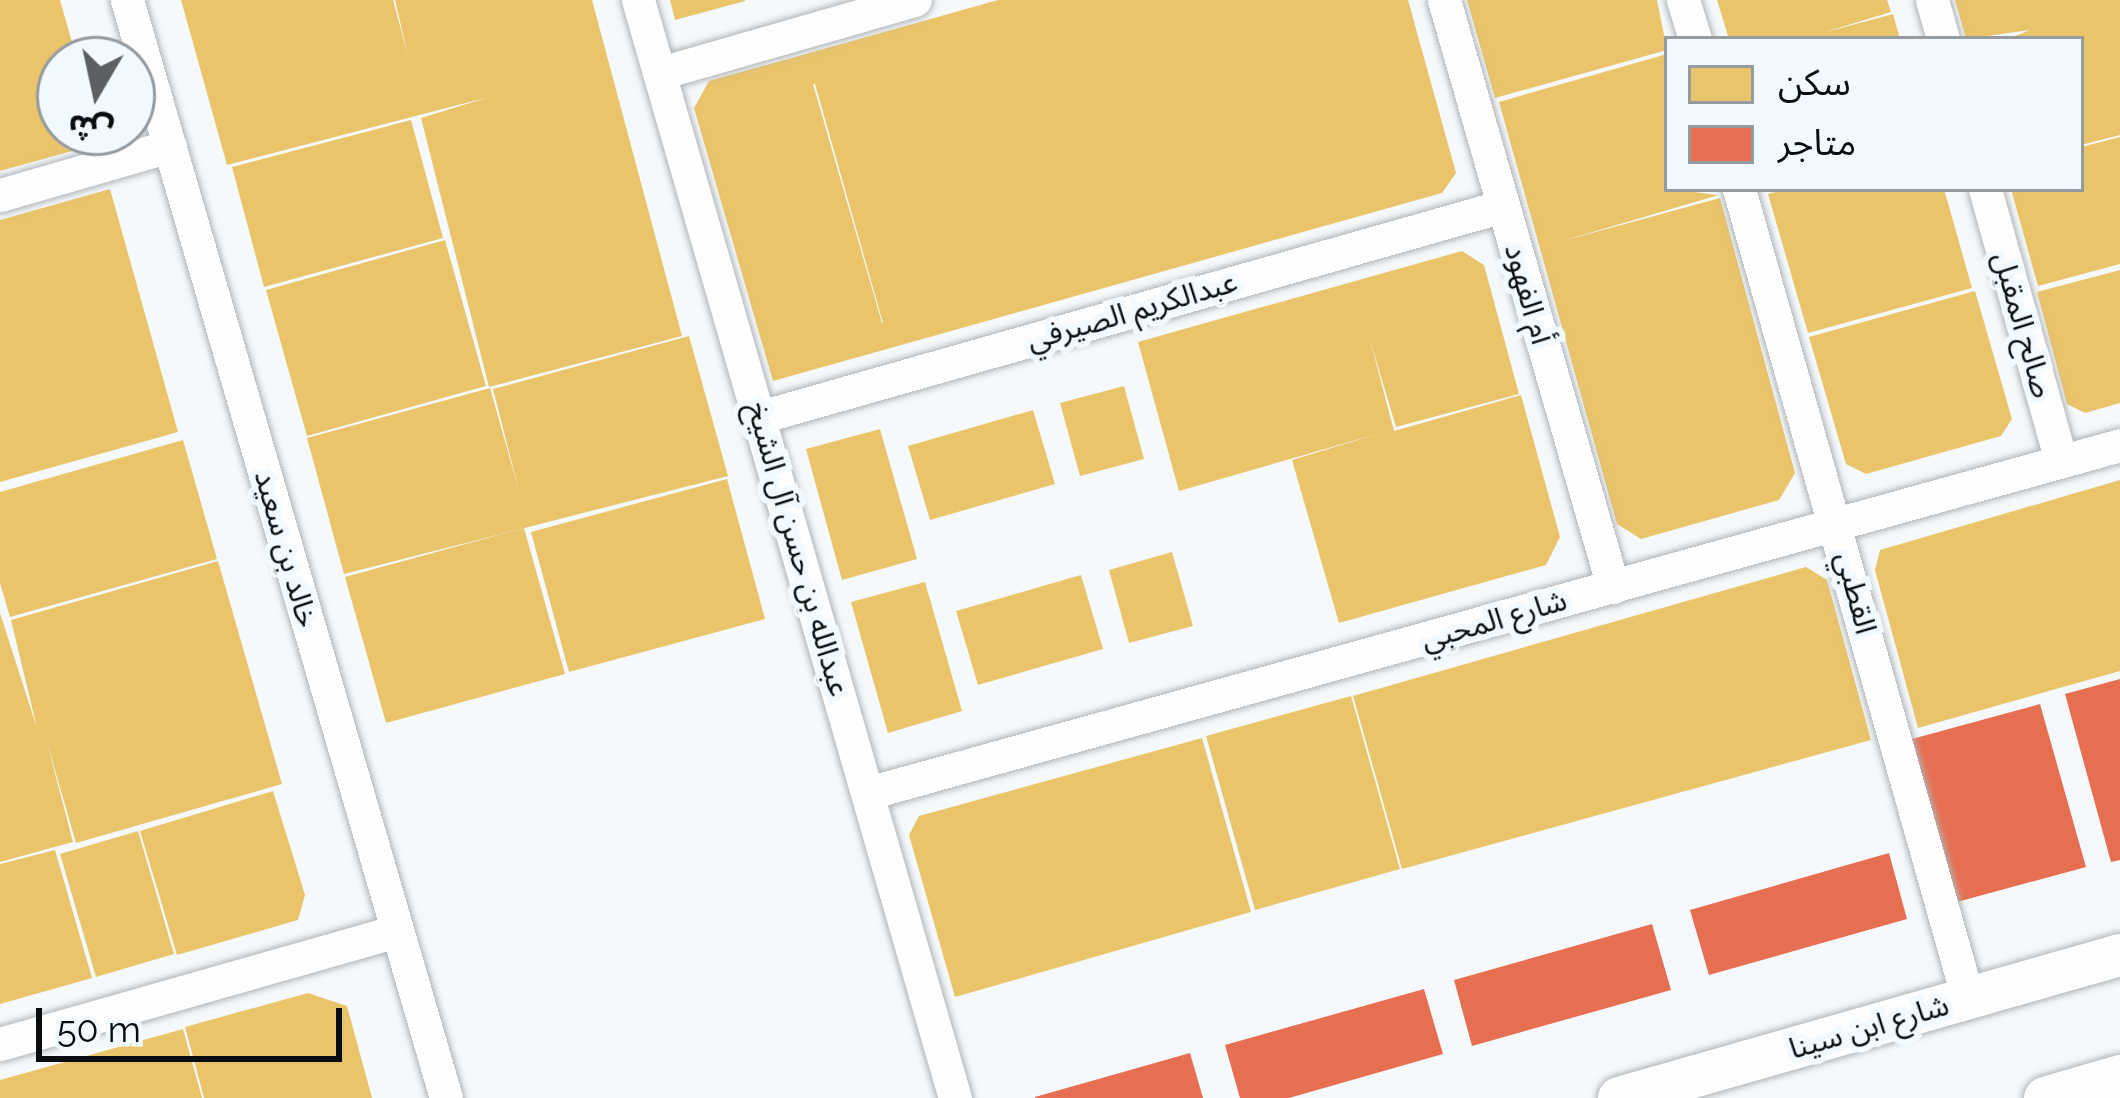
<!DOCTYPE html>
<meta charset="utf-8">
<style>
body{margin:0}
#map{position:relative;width:2120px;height:1098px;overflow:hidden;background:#f5f9fc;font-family:Raleway,"Noto Sans Arabic",sans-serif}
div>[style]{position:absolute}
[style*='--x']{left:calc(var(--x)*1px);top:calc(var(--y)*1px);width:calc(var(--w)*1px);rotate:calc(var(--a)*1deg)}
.homes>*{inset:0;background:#e9c46a}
.shops>*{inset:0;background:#e76f51}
.roads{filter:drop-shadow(0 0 3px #b1b5b8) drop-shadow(0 0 3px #b1b5b8)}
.minor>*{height:33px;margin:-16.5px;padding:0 16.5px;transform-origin:16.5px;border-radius:16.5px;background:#fefeff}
.tertiary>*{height:42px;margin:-21px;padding:0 21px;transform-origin:21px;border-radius:21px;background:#fefeff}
span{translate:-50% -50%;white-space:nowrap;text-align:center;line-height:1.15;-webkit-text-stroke:12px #f2faff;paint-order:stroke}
.street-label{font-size:30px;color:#090d0f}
.legend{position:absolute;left:1664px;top:36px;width:420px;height:156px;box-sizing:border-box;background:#f2faff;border:3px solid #959b9f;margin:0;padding:15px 21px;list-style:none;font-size:36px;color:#090d0f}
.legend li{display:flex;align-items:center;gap:24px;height:60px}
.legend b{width:60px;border:3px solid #959b9f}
.north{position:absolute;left:36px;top:36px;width:120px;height:120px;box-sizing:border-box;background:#f2faff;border:3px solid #959b9f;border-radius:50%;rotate:189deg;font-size:33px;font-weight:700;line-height:48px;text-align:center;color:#090d0f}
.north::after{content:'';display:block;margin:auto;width:42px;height:54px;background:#5c6062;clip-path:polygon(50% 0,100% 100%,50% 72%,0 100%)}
.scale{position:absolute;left:36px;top:1008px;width:306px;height:54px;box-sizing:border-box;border:6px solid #090d0f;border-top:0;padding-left:15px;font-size:36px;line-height:42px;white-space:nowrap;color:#090d0f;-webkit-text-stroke:9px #f2faff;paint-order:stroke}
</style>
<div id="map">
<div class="homes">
<i style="clip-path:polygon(0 0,60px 0,77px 60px,60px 60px,60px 132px,98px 132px,101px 143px,0 171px)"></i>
<i style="clip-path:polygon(181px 0,393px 0,408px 55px,395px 0,592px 0,682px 336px,489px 387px,421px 118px,489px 97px,227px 165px)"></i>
<i style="clip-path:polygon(670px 0,745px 0,745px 1px,675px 20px)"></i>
<i style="clip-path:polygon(evenodd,998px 0,1408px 0,1456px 173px,1442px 193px,773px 381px,694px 108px,709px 81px,998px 0,813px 84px,815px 84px,883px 323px,882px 323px,813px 84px)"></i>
<i style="clip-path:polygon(1467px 0,1657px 0,1667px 50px,1495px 98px)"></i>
<i style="clip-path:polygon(1717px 0,1887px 0,1891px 12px,1822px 33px,1893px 14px,1900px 39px,1729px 39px)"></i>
<i style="clip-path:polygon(1955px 0,2120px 0,2120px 135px,2081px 145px,2081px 39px,2008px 39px,2030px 30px,1966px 39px)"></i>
<i style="clip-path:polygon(1667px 54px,1667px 189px,1719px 195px,1559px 242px,1720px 198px,1795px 473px,1779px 500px,1641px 539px,1617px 524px,1499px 102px)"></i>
<i style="clip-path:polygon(411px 120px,443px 238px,264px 287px,232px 167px)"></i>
<i style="clip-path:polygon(2120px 137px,2120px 264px,2038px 286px,2011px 189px,2081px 189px,2081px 147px)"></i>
<i style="clip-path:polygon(110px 189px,178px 432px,0 482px,0 220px)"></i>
<i style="clip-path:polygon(1787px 189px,1944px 189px,1972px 288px,1808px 333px,1768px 194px)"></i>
<i style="clip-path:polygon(445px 240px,486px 386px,307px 436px,266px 290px)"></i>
<i style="clip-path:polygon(1462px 251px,1484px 265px,1519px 394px,1396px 427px,1370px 340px,1394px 431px,1521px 395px,1560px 537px,1546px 565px,1339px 623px,1292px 460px,1381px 433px,1179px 491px,1138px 342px)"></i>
<i style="clip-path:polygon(2120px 270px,2120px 403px,2085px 413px,2067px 404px,2037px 292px)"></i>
<i style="clip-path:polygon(1975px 291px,2012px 419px,2001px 436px,1866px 474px,1846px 464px,1809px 337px)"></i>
<i style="clip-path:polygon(689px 336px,728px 476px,344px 574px,307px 438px,490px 388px,519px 491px,493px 389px)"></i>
<i style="clip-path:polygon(1124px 386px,1144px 459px,1080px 476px,1060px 403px)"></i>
<i style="clip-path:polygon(1033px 410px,1055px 484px,930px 520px,908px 446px)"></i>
<i style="clip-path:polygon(880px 429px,917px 559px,842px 580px,806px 449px)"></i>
<i style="clip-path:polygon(183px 440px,217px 559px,10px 617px,0 583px,0 492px)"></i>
<i style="clip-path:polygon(727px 479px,765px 619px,569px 672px,531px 532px)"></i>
<i style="clip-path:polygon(2120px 480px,2120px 671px,1918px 728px,1875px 570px,1880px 550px)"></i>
<i style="clip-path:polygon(524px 528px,565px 674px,386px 723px,345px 577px)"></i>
<i style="clip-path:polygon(1172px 552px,1193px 626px,1129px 643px,1109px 570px)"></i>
<i style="clip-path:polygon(218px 561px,282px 784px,76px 843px,46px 739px,73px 842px,0 862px,0 613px,37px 728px,11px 620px)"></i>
<i style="clip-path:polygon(1806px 567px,1827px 580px,1871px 740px,1402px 869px,1353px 696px)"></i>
<i style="clip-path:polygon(1081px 575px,1103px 649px,978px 685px,956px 611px)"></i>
<i style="clip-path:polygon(925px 582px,962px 711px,888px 733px,851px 602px)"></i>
<i style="clip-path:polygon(1351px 696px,1400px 869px,1255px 910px,1206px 736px)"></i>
<i style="clip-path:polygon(1202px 738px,1251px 912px,955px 997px,909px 835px,919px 816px)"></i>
<i style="clip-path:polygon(273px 791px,305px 895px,298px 920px,177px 955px,140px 831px)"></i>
<i style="clip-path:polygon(138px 831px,174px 954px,96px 977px,60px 854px)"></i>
<i style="clip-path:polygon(55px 850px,92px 978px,0 1004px,0 864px)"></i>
<i style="clip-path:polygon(308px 993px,347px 1006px,372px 1098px,204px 1098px,185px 1027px)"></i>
<i style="clip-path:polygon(183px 1029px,202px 1098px,0 1098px,0 1080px)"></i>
</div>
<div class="shops">
<i style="clip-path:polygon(2120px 679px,2120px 860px,2111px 862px,2065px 694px)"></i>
<i style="clip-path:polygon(2040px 704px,2086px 867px,1957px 902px,1912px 739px)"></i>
<i style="clip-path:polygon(1889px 853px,1907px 919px,1709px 975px,1690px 910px)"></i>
<i style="clip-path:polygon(1652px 924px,1671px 990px,1472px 1046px,1454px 980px)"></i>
<i style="clip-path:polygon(1424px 989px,1443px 1054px,1289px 1098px,1240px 1098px,1225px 1045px)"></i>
<i style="clip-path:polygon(1190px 1053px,1203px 1098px,1035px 1098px,1035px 1097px)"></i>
</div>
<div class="roads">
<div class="minor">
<i style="--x:127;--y:0;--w:1143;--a:73.8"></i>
<i style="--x:638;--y:0;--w:1143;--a:73.9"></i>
<i style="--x:1444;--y:0;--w:611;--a:73.94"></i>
<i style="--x:1683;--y:0;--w:41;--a:72.9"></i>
<i style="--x:1932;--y:0;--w:41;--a:74.2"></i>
<i style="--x:660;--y:73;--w:265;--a:-16"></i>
<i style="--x:1739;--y:189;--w:842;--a:74.21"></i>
<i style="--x:1985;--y:189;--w:283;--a:74.4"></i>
<i style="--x:0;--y:195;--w:177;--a:-16.1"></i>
<i style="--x:760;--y:417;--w:772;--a:-15.85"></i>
<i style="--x:868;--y:793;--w:1299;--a:-15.53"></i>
<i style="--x:0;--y:1044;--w:412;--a:-15.9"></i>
</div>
<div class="tertiary">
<i style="--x:1619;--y:1098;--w:521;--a:-15.93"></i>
<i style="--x:2045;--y:1098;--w:78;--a:-16.3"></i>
</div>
</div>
<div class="street-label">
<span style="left:1528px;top:294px;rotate:74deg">أم الفهود</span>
<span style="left:1132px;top:311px;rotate:-16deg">عبدالكريم الصيرفي</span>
<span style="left:2023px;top:325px;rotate:74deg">صالح المقبل</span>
<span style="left:286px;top:549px;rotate:74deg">خالد بن سعيد</span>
<span style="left:798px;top:549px;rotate:74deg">عبدالله بن حسن آل الشيخ</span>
<span style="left:1856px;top:593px;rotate:75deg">القطبي</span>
<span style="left:1494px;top:620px;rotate:-16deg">شارع المحبي</span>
<span style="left:1869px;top:1027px;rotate:-16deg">شارع ابن سينا</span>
</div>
<ul class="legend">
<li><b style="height:33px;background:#e9c46a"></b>سكن</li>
<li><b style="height:33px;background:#e76f51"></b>متاجر</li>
</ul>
<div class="north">ش</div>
<div class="scale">50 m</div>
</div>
